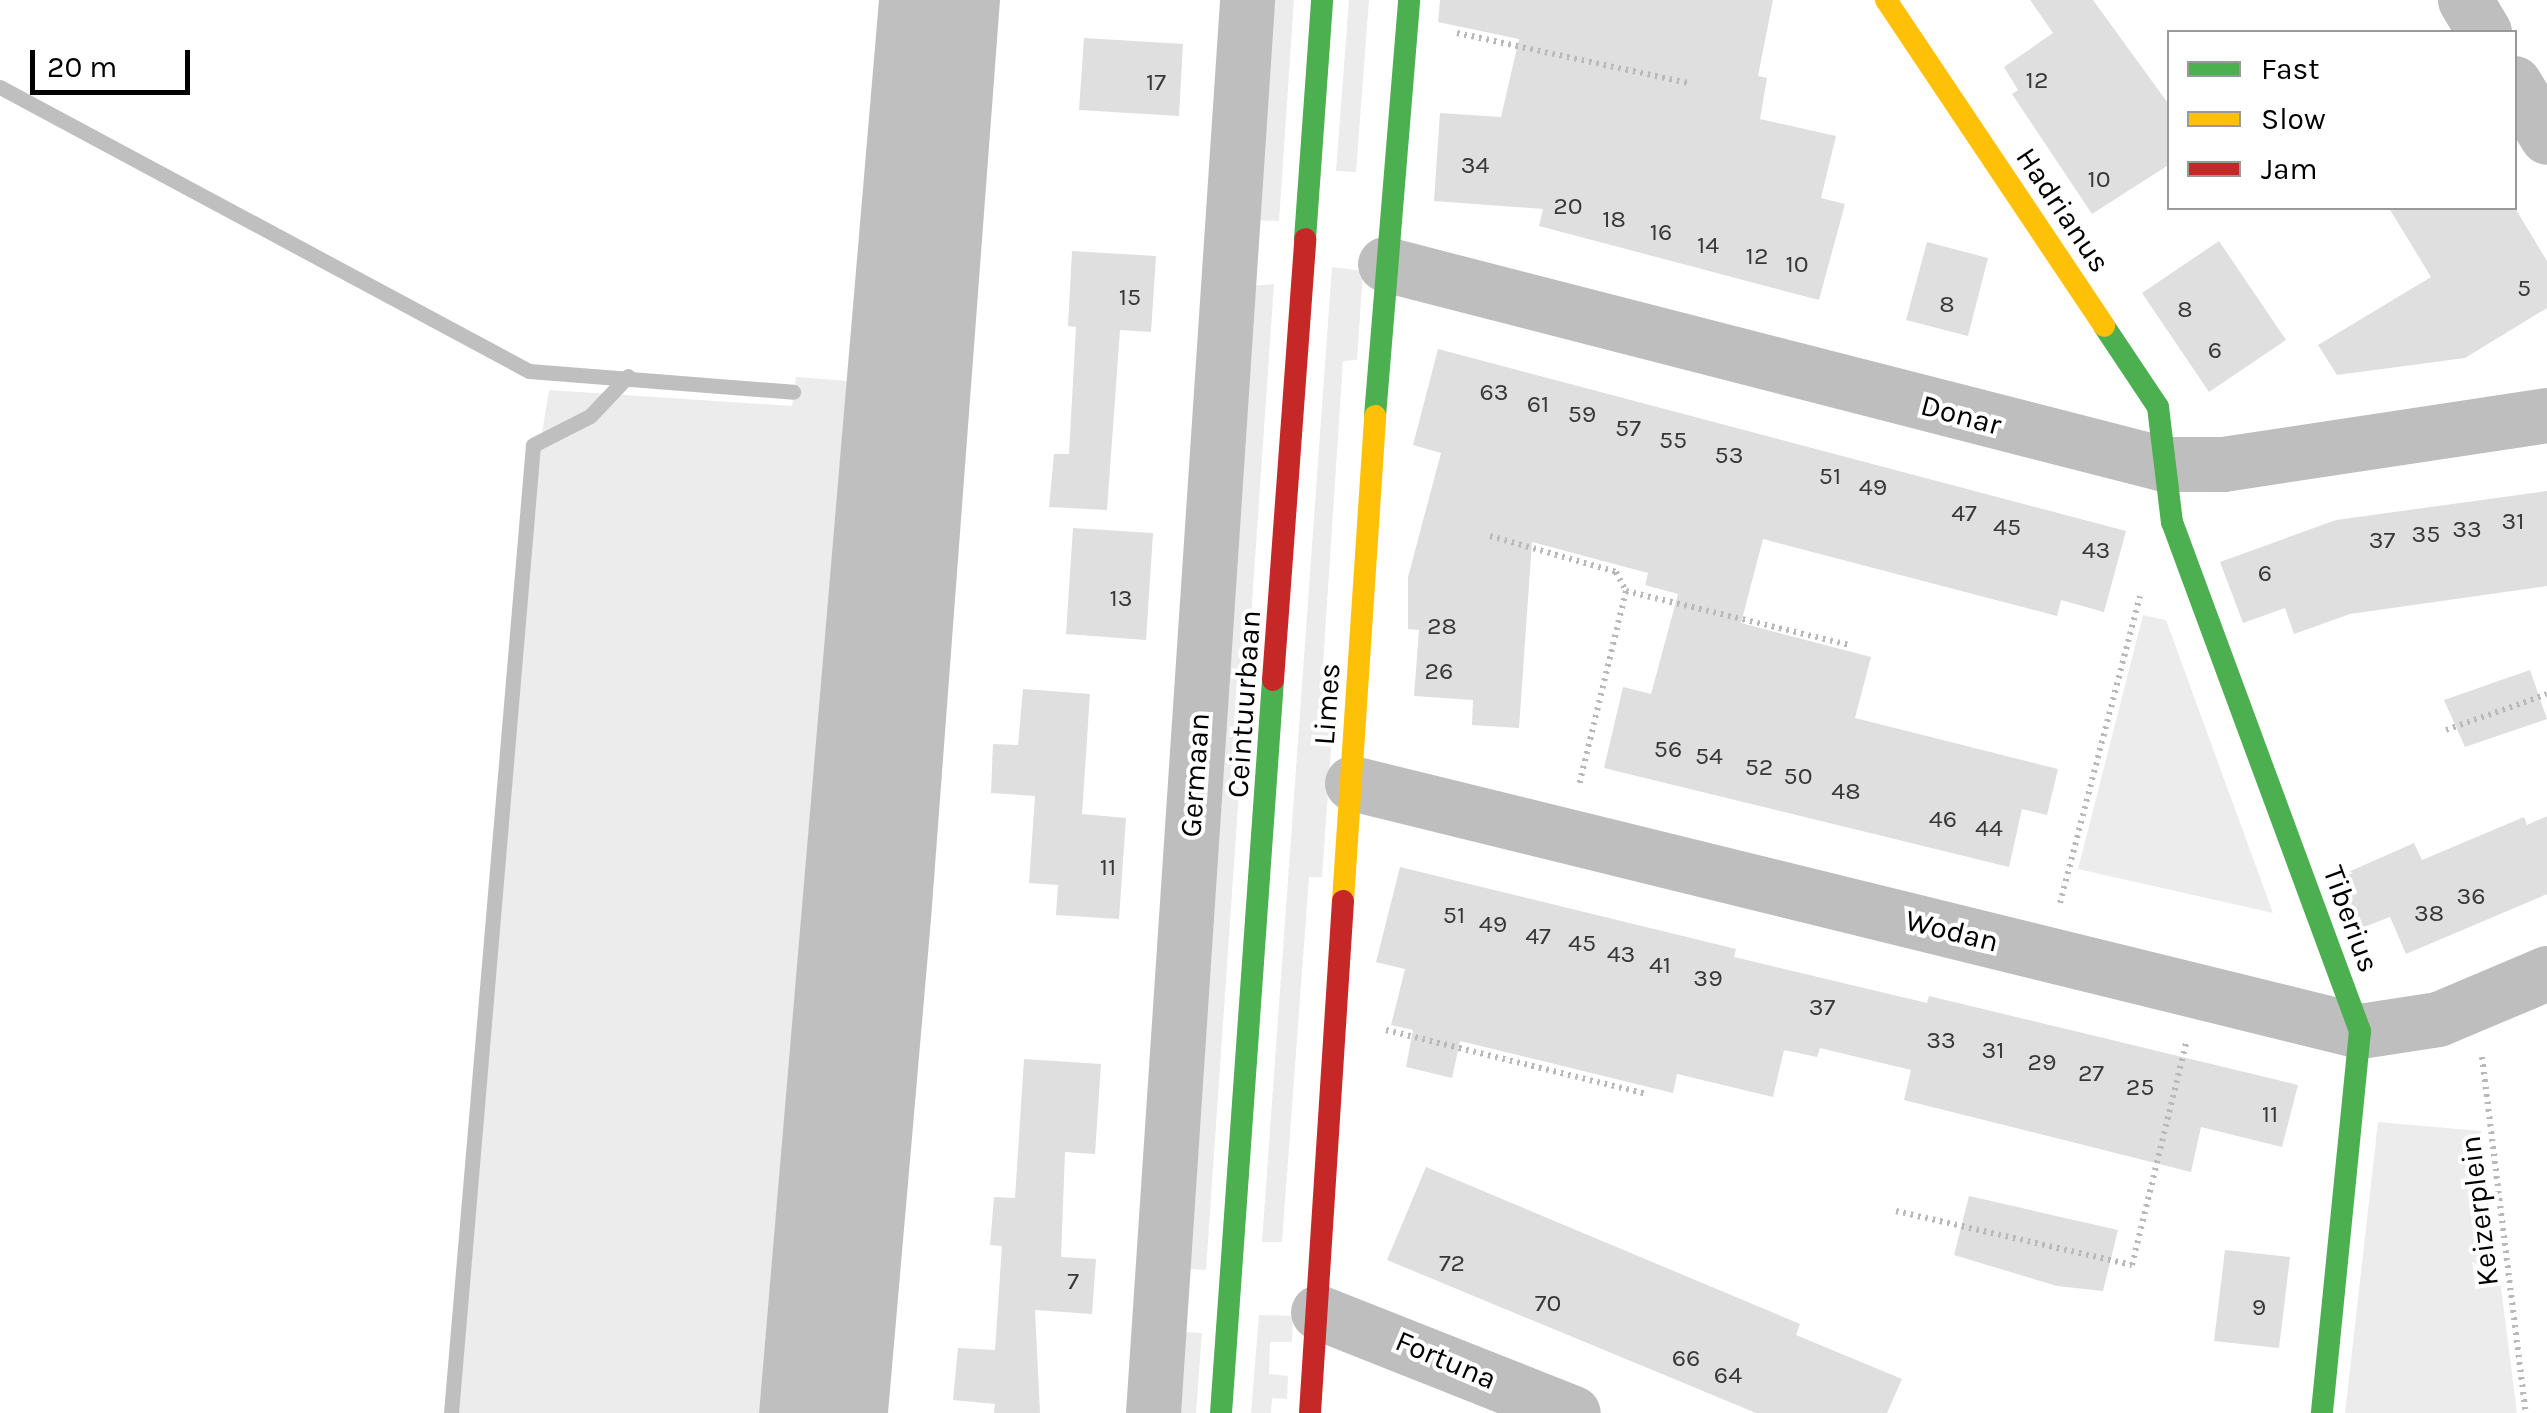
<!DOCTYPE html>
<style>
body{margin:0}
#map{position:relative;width:2547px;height:1413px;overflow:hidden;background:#fff;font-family:Karla,sans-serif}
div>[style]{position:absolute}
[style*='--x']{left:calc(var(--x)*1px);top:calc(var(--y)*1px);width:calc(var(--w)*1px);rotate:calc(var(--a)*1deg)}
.green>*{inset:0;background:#ececec}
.water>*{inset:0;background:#bfbfbf}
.stream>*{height:15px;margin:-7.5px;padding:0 7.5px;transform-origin:7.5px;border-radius:7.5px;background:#bfbfbf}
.building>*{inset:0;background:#dfdfdf}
.path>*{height:6px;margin-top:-3px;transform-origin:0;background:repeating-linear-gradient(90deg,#b9b9b9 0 2.5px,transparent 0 7.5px)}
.street>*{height:55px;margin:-27.5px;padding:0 27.5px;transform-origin:27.5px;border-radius:27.5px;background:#bebebe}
.fast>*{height:22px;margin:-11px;padding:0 11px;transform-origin:11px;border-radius:11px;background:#4caf50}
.slow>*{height:22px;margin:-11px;padding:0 11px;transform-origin:11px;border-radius:11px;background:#ffc107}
.jam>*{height:22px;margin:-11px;padding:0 11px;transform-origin:11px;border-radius:11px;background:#c62828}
span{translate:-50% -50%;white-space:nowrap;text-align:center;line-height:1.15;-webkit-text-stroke:8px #fff;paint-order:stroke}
.number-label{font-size:25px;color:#383838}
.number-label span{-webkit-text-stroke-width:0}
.street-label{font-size:30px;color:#000}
.legend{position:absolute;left:2167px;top:30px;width:350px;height:180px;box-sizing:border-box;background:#fff;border:2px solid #999;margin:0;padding:12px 18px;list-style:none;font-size:30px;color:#000}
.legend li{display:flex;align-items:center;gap:20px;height:50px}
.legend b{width:50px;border:2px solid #999}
.scale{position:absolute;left:30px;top:50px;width:160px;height:45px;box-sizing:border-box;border:5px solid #000;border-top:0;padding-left:12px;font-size:30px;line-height:35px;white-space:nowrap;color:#000;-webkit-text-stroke:8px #fff;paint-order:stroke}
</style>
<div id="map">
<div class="green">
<i style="clip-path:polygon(1275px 0,1294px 0,1279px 221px,1256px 220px,1262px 9px,1275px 9px)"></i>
<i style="clip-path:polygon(1349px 0,1369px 0,1356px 172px,1336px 171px)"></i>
<i style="clip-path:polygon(1332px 267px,1363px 271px,1357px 360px,1343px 361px,1323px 664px,1337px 665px,1322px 877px,1309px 877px,1282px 1242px,1262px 1242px)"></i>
<i style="clip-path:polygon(1274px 284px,1206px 1270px,1192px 1269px,1184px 1268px,1248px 286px)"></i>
<i style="clip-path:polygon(796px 377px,848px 381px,759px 1413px,453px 1413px,537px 464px,549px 390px,792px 406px)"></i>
<i style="clip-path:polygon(2143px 615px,2166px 620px,2273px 913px,2078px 869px)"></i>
<i style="clip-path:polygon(2378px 1122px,2481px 1131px,2517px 1413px,2345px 1413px)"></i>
<i style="clip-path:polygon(1259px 1315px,1293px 1316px,1292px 1342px,1270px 1342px,1269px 1374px,1288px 1376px,1287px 1399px,1272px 1398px,1271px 1413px,1251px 1413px)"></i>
<i style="clip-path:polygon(1185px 1332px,1202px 1333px,1196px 1413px,1165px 1413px)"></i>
</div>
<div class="water">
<i style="clip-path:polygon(879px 0,1000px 0,931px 919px,888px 1413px,759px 1413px)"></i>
</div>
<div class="stream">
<i style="--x:0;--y:87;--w:600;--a:28.23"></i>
<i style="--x:529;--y:371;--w:265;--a:4.5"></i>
<i style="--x:451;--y:1413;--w:971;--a:-85.16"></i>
<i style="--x:533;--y:445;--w:64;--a:-27"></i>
<i style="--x:590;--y:416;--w:55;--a:-46.5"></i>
</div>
<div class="building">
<i style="clip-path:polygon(1440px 0,1773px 0,1758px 76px,1767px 78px,1760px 119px,1836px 136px,1821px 198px,1845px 204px,1819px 300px,1539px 226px,1543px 209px,1434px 201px,1440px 113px,1501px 117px,1519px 39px,1438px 22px)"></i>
<i style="clip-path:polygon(2030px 0,2093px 0,2170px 106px,2170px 164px,2092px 214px,2012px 94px,2018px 90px,2004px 67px,2053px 33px)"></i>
<i style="clip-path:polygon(1084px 38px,1183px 44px,1179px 116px,1079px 110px)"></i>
<i style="clip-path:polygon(2389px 208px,2515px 208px,2547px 261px,2547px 308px,2465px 358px,2337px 375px,2318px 345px,2431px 277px)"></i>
<i style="clip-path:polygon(2219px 241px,2286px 340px,2209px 392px,2142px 293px)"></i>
<i style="clip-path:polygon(1927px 242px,1988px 258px,1968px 336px,1906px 320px)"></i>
<i style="clip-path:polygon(1072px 251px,1156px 256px,1151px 332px,1120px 330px,1107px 510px,1049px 507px,1054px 454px,1069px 454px,1076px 327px,1068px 326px)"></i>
<i style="clip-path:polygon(1438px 349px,2126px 531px,2104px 612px,2061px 600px,2057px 616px,1763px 539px,1741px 623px,1871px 657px,1855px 718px,2058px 769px,2047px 815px,2022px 809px,2009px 867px,1604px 768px,1623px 687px,1651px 694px,1678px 594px,1645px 585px,1648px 573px,1532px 542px,1519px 728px,1472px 725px,1473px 700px,1414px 696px,1419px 630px,1408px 629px,1408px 577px,1441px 453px,1413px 445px)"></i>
<i style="clip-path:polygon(2547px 491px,2547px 586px,2350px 614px,2294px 634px,2285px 608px,2243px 623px,2220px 562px,2336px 520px)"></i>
<i style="clip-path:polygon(1073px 528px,1153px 533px,1146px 640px,1066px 634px)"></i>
<i style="clip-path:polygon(2530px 670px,2547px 719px,2465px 747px,2444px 700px)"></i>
<i style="clip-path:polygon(1023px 689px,1090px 694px,1082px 814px,1126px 818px,1119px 919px,1056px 915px,1058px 885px,1029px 883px,1035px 796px,991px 793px,993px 744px,1018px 745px)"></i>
<i style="clip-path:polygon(2547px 816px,2547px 894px,2406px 954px,2390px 917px,2356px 930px,2337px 877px,2414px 843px,2422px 860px,2524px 817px,2527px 825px)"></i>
<i style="clip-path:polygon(1400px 867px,1736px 949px,1734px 957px,1927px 1003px,1929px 996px,2298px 1085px,2282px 1147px,2201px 1127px,2191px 1172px,1904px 1100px,1911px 1070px,1820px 1048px,1817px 1057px,1784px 1050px,1773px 1097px,1677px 1074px,1673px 1093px,1460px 1041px,1452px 1078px,1406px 1067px,1413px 1030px,1391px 1025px,1405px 969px,1376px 962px)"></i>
<i style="clip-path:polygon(1024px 1059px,1101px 1064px,1095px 1154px,1065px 1152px,1061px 1257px,1096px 1259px,1092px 1314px,1035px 1310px,1040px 1413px,994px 1413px,995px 1404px,953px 1400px,958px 1348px,995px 1350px,1002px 1246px,990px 1245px,994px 1197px,1015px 1198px)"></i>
<i style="clip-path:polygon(1426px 1167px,1800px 1324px,1796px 1335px,1902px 1379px,1887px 1413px,1756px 1413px,1387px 1260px)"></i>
<i style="clip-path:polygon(1969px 1196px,2118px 1230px,2103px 1291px,2057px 1286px,1954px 1255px)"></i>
<i style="clip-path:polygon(2225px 1250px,2290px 1257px,2279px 1348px,2214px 1341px)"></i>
</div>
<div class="path">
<i style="--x:1457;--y:33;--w:236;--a:12.2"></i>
<i style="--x:1490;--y:536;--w:131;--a:15.9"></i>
<i style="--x:1616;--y:572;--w:21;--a:62"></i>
<i style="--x:1626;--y:591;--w:201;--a:103.6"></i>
<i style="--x:1626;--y:591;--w:229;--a:13.6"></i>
<i style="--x:2446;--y:730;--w:107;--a:-19.6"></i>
<i style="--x:2060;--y:903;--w:317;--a:-75.4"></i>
<i style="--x:1386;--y:1030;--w:269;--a:13.8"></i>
<i style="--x:2482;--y:1057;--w:359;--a:83"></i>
<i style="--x:1896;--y:1211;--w:242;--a:12.9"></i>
<i style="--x:2132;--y:1265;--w:228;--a:-76.3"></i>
</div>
<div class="street">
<i style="--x:2465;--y:0;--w:37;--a:59"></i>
<i style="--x:2514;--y:83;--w:63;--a:58.6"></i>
<i style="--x:1385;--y:264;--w:804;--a:14.4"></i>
<i style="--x:2164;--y:464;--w:59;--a:0"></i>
<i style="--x:2223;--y:464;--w:328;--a:-8.6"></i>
<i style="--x:1352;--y:783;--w:1038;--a:13.82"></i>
<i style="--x:2360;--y:1031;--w:79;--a:-8.7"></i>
<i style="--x:2438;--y:1019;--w:118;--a:-22.9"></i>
<i style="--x:1318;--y:1312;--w:274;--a:21.6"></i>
<i style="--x:1153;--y:1413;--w:1416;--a:-86.19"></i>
</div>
<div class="fast">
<i style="--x:1305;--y:239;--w:240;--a:-85.9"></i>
<i style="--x:2104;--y:326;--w:97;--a:56.3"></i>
<i style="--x:2158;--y:407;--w:116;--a:83.1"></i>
<i style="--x:2172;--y:522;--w:543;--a:69.73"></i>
<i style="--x:2360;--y:1031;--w:384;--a:95.7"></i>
<i style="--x:1375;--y:416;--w:417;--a:-85.3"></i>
<i style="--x:1221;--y:1413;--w:735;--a:-85.94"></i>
</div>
<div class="slow">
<i style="--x:1886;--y:0;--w:392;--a:56.2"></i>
<i style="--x:1343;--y:901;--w:486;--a:-86.2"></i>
</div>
<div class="jam">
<i style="--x:1273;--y:680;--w:442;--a:-85.8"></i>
<i style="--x:1310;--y:1413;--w:513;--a:-86.31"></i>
</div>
<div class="number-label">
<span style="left:2037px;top:80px">12</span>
<span style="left:1156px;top:82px">17</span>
<span style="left:1475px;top:165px">34</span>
<span style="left:2099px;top:179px">10</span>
<span style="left:1568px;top:206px">20</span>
<span style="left:1614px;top:219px">18</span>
<span style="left:1661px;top:232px">16</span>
<span style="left:1708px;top:245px">14</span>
<span style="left:1757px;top:256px">12</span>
<span style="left:1797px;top:264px">10</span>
<span style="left:2524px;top:288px">5</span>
<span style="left:1130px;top:297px">15</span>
<span style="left:1947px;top:304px">8</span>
<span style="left:2185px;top:309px">8</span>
<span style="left:2215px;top:350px">6</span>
<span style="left:1494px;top:392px">63</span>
<span style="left:1538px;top:404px">61</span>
<span style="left:1582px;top:414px">59</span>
<span style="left:1628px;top:428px">57</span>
<span style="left:1673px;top:440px">55</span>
<span style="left:1729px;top:455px">53</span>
<span style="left:1830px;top:476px">51</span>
<span style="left:1873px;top:487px">49</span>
<span style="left:1964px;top:513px">47</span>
<span style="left:2513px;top:521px">31</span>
<span style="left:2007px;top:527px">45</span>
<span style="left:2467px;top:529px">33</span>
<span style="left:2426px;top:534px">35</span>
<span style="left:2382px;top:540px">37</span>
<span style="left:2096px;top:550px">43</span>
<span style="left:2265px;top:573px">6</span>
<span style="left:1121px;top:598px">13</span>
<span style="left:1442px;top:626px">28</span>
<span style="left:1439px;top:671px">26</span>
<span style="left:1668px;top:749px">56</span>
<span style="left:1709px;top:756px">54</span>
<span style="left:1759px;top:767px">52</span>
<span style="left:1798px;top:776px">50</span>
<span style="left:1846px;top:791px">48</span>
<span style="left:1943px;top:819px">46</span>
<span style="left:1989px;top:828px">44</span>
<span style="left:1108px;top:867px">11</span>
<span style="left:2471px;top:896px">36</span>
<span style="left:2429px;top:913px">38</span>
<span style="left:1454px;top:915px">51</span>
<span style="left:1493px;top:924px">49</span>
<span style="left:1538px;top:936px">47</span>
<span style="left:1582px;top:943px">45</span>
<span style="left:1621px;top:954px">43</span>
<span style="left:1660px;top:965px">41</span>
<span style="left:1708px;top:978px">39</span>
<span style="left:1822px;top:1007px">37</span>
<span style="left:1941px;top:1040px">33</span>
<span style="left:1993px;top:1050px">31</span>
<span style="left:2042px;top:1062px">29</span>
<span style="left:2091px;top:1073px">27</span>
<span style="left:2140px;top:1087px">25</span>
<span style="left:2270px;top:1114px">11</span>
<span style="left:1452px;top:1263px">72</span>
<span style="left:1073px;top:1281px">7</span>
<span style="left:1548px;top:1303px">70</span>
<span style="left:2259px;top:1307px">9</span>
<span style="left:1686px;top:1358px">66</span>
<span style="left:1728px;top:1375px">64</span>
</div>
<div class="street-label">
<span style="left:2063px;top:210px;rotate:56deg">Hadrianus</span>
<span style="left:1961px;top:415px;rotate:15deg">Donar</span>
<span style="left:1244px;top:704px;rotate:-86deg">Ceintuurbaan</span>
<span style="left:1327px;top:704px;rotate:-86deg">Limes</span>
<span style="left:1195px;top:775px;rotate:-86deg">Germaan</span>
<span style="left:2351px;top:919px;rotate:70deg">Tiberius</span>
<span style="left:1952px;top:931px;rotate:14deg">Wodan</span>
<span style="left:2479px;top:1211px;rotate:-97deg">Keizerplein</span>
<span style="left:1446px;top:1360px;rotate:23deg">Fortuna</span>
</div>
<ul class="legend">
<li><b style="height:12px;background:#4caf50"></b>Fast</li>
<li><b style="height:12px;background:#ffc107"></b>Slow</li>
<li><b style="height:12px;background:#c62828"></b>Jam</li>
</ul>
<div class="scale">20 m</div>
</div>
